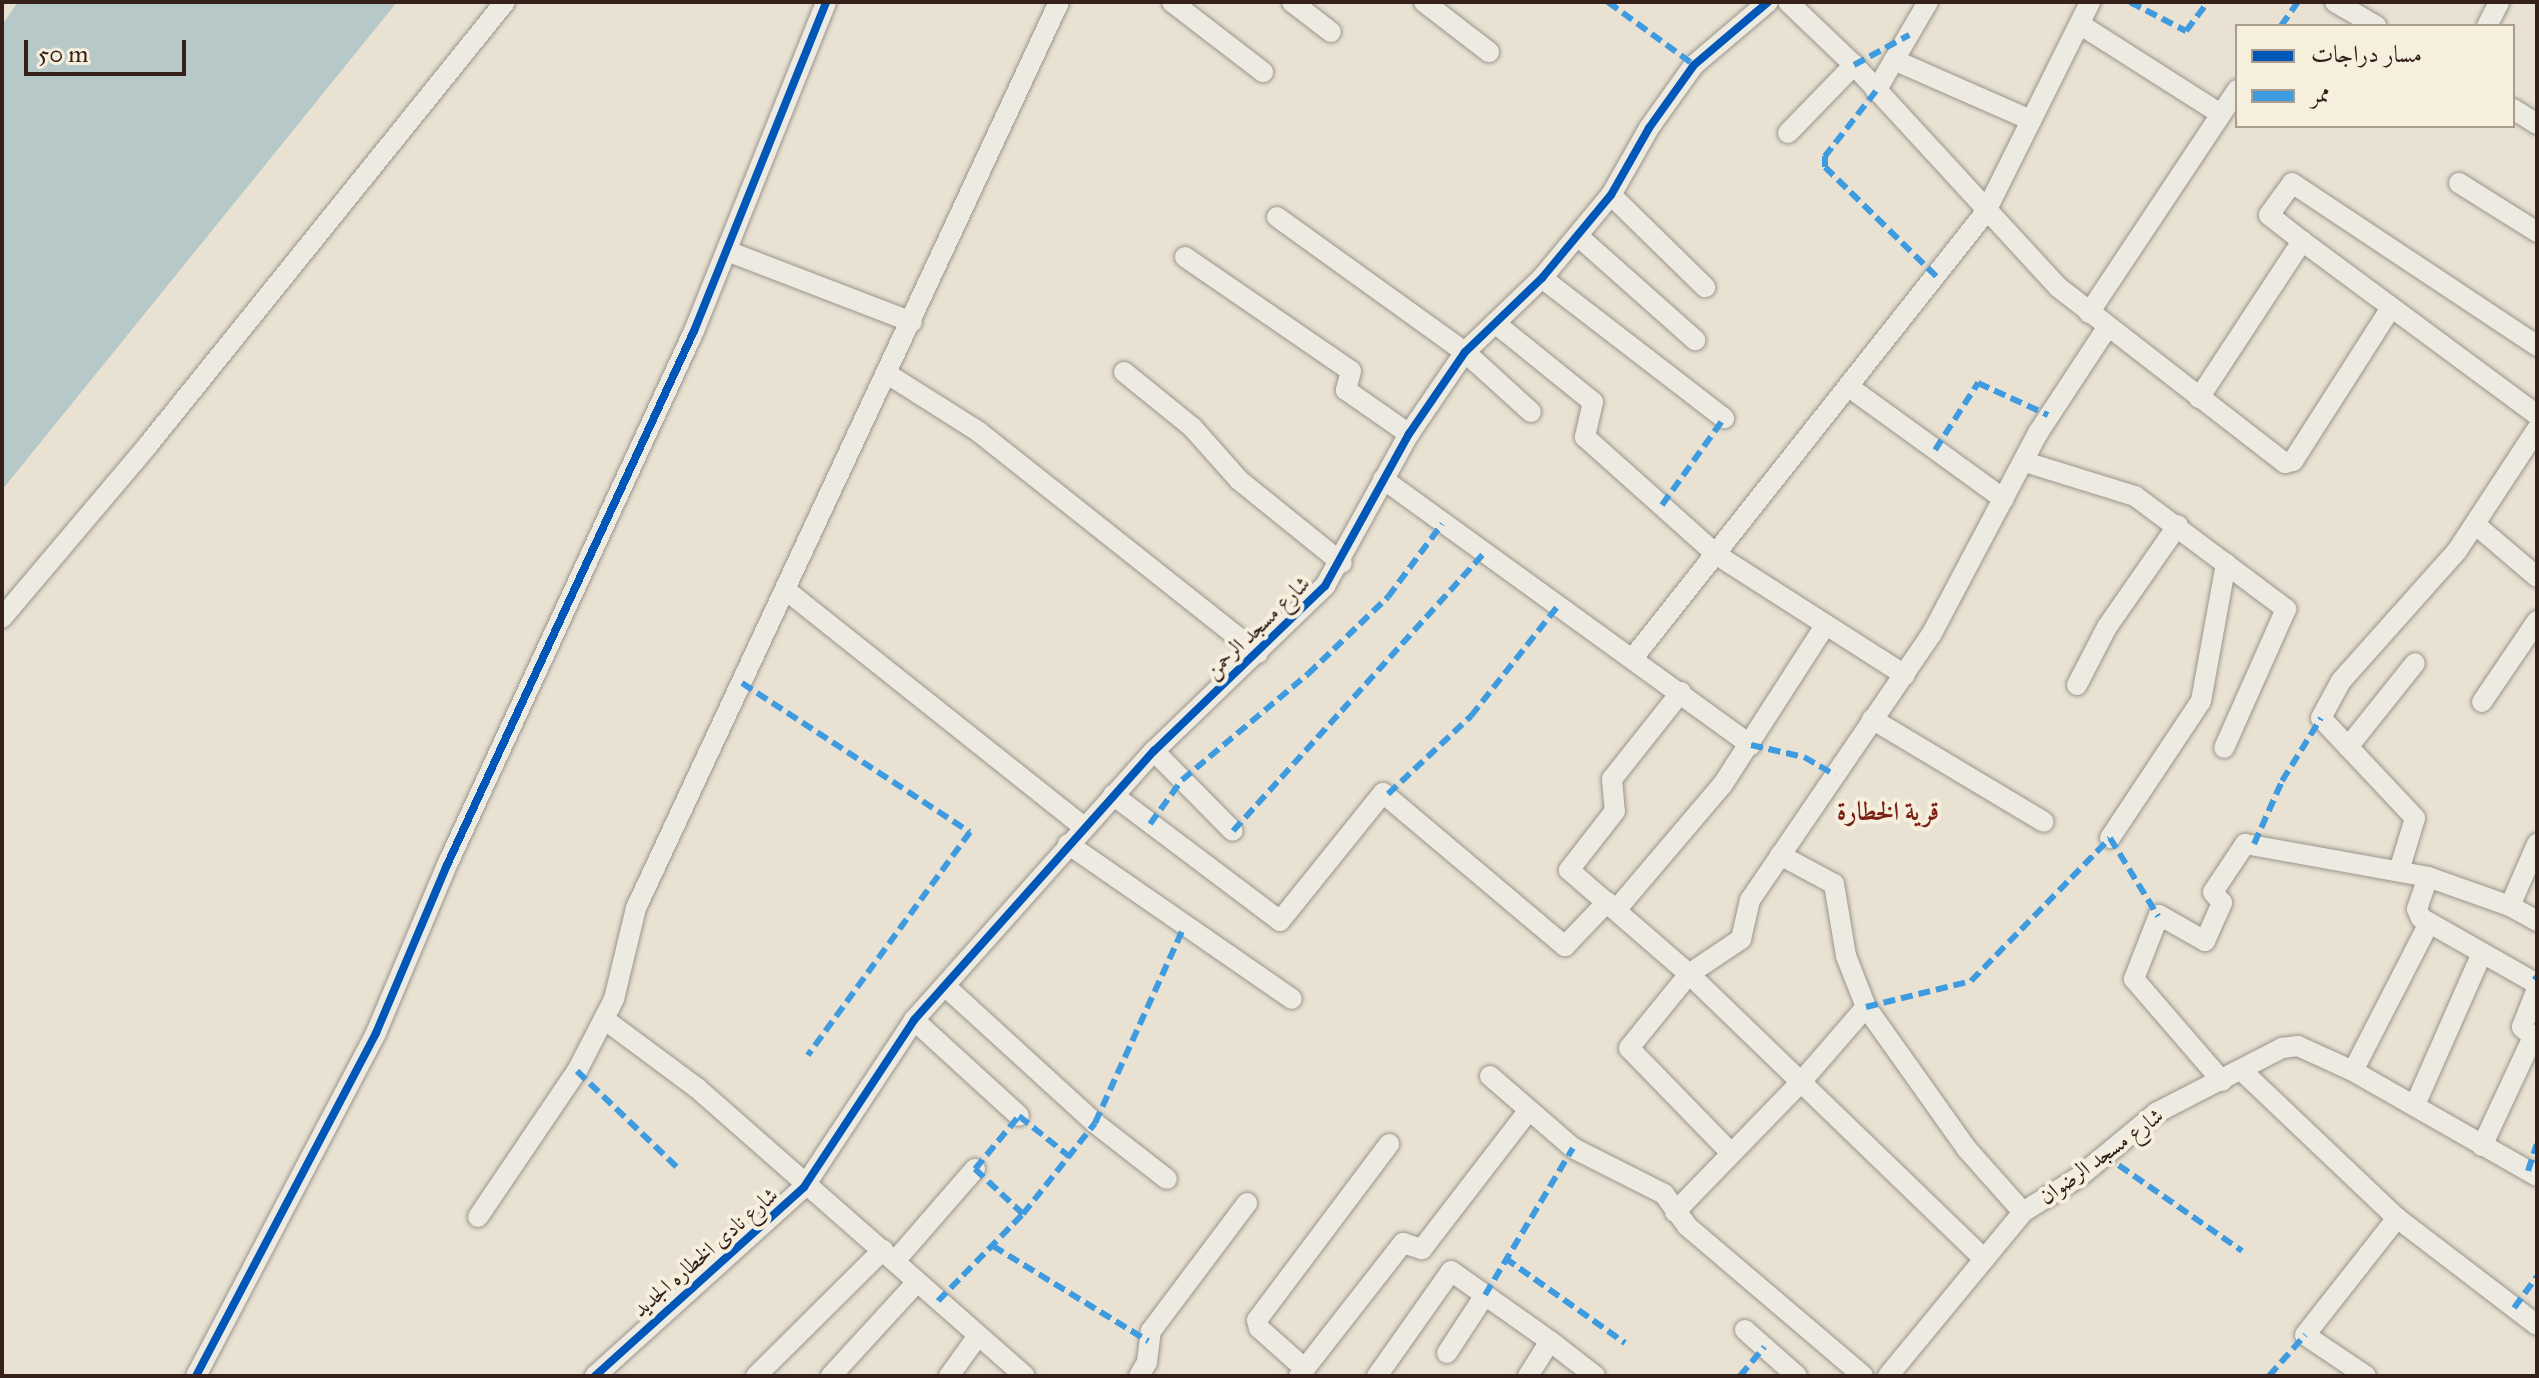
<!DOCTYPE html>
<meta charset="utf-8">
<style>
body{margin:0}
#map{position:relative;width:2539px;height:1378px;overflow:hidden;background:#e9e2d3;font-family:"IM FELL Great Primer",Amiri,serif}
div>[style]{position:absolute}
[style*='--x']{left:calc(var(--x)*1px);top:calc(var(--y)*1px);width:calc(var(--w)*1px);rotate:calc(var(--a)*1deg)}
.water>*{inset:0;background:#b6c8c7}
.roads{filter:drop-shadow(0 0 2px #9a948b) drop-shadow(0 0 2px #9a948b)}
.minor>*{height:20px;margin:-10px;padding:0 10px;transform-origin:10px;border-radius:10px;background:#edeae2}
.quiet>*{height:6px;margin-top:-3px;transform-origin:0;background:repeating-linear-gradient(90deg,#3e9bdf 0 12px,transparent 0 18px)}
.cycleway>*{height:8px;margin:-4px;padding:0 4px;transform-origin:4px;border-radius:4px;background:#0057b8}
span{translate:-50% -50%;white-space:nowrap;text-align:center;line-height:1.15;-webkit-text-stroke:8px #f6efdd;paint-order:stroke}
.street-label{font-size:22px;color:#352119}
.quarter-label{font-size:26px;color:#7a1f14;font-weight:700}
.frame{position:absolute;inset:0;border:4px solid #352119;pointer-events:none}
.legend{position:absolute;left:2235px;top:24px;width:280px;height:104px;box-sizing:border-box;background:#f6efdd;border:2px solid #a99d8f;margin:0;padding:10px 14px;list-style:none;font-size:24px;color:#352119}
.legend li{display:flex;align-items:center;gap:16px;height:40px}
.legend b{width:40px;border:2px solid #a99d8f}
.scale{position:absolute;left:24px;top:40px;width:162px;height:36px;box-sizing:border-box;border:4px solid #352119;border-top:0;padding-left:10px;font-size:24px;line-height:28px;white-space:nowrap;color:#352119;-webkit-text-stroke:6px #f6efdd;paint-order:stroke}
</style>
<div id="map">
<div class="water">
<i style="clip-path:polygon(18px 2px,397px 2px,2px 490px,2px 25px)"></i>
</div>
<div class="roads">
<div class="minor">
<i style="--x:1172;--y:2;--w:115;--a:37.6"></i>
<i style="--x:1292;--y:2;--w:49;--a:37.6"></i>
<i style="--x:1424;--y:2;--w:82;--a:37.6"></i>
<i style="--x:1788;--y:2;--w:91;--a:43.7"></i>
<i style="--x:1854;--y:65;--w:301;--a:47.4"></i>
<i style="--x:2058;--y:287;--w:287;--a:37.8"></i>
<i style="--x:2285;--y:463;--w:8;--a:-14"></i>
<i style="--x:2293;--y:461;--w:182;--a:-57.4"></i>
<i style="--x:2335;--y:2;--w:48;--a:30.3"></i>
<i style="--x:2081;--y:25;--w:164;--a:32.5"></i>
<i style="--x:2487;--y:26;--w:27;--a:-63"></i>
<i style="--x:1894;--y:60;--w:150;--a:23.7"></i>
<i style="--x:1876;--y:91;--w:103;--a:-59.7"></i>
<i style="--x:2513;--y:109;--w:28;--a:32"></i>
<i style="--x:1788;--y:133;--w:95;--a:-45.9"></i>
<i style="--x:2459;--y:183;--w:92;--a:32.1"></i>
<i style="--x:1611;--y:195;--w:132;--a:44.4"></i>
<i style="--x:1277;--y:217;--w:231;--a:35.7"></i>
<i style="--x:1465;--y:352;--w:89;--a:42.3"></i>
<i style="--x:1578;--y:236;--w:157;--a:41.6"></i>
<i style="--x:2302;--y:241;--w:42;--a:-141.8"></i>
<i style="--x:2269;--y:215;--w:39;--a:-54"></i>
<i style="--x:2292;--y:183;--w:294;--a:33.6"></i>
<i style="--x:727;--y:251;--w:198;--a:21"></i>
<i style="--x:1185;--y:257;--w:201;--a:34.5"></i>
<i style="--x:1351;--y:371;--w:20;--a:105"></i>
<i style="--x:1346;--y:390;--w:77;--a:34.9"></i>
<i style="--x:1542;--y:278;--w:230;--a:37.6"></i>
<i style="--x:2089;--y:313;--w:268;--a:-56.4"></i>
<i style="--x:1495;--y:323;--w:126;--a:38.9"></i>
<i style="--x:1593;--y:402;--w:36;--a:103"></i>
<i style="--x:1585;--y:437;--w:177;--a:41.8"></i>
<i style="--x:1717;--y:555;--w:223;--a:32.6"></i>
<i style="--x:1124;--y:372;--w:87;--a:39"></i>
<i style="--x:1192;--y:427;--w:71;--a:48.4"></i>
<i style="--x:1239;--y:480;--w:132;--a:38.9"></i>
<i style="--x:889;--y:375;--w:107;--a:32.3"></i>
<i style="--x:979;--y:432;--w:356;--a:38.4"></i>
<i style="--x:1849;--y:387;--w:191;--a:35.9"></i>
<i style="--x:2199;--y:398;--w:188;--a:-56.7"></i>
<i style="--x:2302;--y:241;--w:292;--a:36.5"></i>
<i style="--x:2025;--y:462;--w:115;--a:17.2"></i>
<i style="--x:2135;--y:496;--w:189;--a:36.8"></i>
<i style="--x:2286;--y:609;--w:152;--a:114"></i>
<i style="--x:1383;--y:479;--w:454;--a:35.9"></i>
<i style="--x:2476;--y:525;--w:80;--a:40.4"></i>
<i style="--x:787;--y:591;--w:379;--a:38.5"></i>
<i style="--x:2;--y:618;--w:226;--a:-49.8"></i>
<i style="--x:148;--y:445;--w:569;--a:-51.14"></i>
<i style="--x:1633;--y:658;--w:567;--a:-51.66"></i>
<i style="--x:1985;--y:213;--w:236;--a:-63.5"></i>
<i style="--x:2077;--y:685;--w:65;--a:-62.7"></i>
<i style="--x:2107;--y:627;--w:124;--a:-55.2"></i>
<i style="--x:1681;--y:692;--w:111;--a:128.4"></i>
<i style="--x:1612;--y:779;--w:32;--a:85"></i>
<i style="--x:1615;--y:811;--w:75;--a:127.9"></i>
<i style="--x:1569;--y:870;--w:159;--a:40.9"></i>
<i style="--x:1689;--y:974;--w:410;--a:44"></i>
<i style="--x:2482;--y:702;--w:98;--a:-55.8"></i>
<i style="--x:1872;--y:719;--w:200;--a:30.9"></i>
<i style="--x:2348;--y:747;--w:107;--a:-51.4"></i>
<i style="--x:1154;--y:751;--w:112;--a:45.4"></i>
<i style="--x:1113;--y:795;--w:209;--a:37"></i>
<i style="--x:1280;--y:921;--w:164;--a:-51.2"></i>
<i style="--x:1383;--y:793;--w:238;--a:40.1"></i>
<i style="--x:1565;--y:946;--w:61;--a:-46.3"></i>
<i style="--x:2110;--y:838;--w:164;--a:-56.4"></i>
<i style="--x:2201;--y:701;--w:140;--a:-79.7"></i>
<i style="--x:1068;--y:844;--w:272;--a:34.7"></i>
<i style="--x:1780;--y:855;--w:61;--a:28.2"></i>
<i style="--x:1834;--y:884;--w:73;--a:80.5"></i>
<i style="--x:1846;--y:956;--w:55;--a:68.6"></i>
<i style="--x:1866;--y:1007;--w:174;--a:54.6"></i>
<i style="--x:1967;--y:1149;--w:84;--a:48.4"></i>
<i style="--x:2399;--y:871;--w:55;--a:-73.2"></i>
<i style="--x:2415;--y:818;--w:137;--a:-133.2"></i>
<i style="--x:2321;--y:718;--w:42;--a:-61.6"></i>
<i style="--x:2341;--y:681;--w:174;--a:-48.3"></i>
<i style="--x:2457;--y:551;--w:146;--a:-56.7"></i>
<i style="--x:2428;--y:877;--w:34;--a:109"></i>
<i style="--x:2417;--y:909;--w:10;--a:66"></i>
<i style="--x:2421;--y:918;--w:133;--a:29.6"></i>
<i style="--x:2510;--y:906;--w:68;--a:-66.5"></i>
<i style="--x:1616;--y:910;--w:165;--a:-49.7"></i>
<i style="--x:1723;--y:784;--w:187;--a:-57.2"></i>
<i style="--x:945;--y:986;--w:203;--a:42.4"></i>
<i style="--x:1095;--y:1123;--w:91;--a:37.9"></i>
<i style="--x:604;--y:1019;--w:116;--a:36.6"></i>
<i style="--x:697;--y:1088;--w:436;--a:41.3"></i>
<i style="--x:914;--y:1020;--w:142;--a:42.4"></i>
<i style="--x:2242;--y:1071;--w:214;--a:43.5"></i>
<i style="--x:2397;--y:1218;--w:176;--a:37.4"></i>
<i style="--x:2353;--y:1071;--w:166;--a:-62.8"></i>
<i style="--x:1490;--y:1076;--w:110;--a:40.9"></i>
<i style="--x:1573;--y:1148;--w:102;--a:26.8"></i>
<i style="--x:1664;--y:1194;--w:39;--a:54"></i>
<i style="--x:1687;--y:1226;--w:231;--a:40.4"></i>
<i style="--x:2222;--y:1081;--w:135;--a:-130.8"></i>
<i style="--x:2134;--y:979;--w:69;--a:-68.7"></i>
<i style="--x:2159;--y:915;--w:53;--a:29.5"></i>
<i style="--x:2205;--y:941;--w:42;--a:-65.9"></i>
<i style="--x:2222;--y:903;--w:14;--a:-129"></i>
<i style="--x:2213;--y:892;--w:58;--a:-56.3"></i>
<i style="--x:2245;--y:844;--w:186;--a:10.2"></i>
<i style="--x:2428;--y:877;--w:87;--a:19.5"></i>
<i style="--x:2510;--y:906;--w:31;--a:29"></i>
<i style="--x:2415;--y:1105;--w:166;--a:-66.2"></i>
<i style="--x:2482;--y:1146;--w:120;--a:-64.9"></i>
<i style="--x:2533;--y:1037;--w:15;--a:-138"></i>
<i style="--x:2522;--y:1027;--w:41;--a:-68.5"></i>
<i style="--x:1731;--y:1153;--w:146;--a:-134.2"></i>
<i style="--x:1629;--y:1048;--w:95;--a:-51"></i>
<i style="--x:1689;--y:974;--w:63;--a:-33.9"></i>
<i style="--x:1741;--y:939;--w:40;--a:-77"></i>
<i style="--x:1750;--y:900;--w:321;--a:-55.7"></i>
<i style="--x:1931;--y:635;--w:229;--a:-62.1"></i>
<i style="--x:2038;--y:433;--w:126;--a:-56.7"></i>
<i style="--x:1675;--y:1212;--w:181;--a:-45.9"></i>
<i style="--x:1801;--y:1082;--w:99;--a:-49.1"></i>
<i style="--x:478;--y:1217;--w:176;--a:-55.9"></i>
<i style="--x:577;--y:1071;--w:81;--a:-62.8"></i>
<i style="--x:614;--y:999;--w:94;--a:-76.4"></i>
<i style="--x:636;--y:908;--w:1000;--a:-64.97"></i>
<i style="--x:895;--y:1261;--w:122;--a:-49"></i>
<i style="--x:1745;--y:1330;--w:69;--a:41.5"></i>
<i style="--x:1447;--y:1353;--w:69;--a:-56.8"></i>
<i style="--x:1305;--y:1369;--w:62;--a:-138.3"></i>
<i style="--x:1259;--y:1328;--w:8;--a:-104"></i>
<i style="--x:1257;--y:1320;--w:220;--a:-53.1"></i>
<i style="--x:196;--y:1376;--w:387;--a:-62.3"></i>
<i style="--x:376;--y:1033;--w:182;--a:-67.1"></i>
<i style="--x:447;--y:865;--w:588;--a:-65.18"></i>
<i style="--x:694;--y:331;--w:354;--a:-68.1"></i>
<i style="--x:595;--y:1376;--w:282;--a:-42.1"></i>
<i style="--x:804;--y:1187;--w:200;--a:-56.6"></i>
<i style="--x:914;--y:1020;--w:361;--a:-48.3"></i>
<i style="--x:1154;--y:751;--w:238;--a:-44"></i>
<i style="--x:1325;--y:586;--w:174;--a:-61.1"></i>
<i style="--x:1409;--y:434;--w:99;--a:-55.7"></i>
<i style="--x:1465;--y:352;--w:107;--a:-43.9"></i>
<i style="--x:1542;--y:278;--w:108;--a:-50.3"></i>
<i style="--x:1611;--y:195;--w:77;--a:-60.4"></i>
<i style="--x:1649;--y:128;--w:77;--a:-54.5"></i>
<i style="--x:1694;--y:65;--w:97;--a:-40.4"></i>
<i style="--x:756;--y:1376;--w:179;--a:-44.8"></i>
<i style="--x:831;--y:1376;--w:127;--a:-47.5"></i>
<i style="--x:949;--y:1376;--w:48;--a:-54.3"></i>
<i style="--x:1139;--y:1376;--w:16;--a:-60"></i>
<i style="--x:1147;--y:1362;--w:31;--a:-83"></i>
<i style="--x:1151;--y:1331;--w:160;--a:-53.1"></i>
<i style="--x:1299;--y:1376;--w:169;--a:-52"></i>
<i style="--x:1403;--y:1243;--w:20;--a:18"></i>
<i style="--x:1422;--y:1249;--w:175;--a:-52.4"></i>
<i style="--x:1377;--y:1376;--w:128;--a:-54.8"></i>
<i style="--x:1451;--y:1271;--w:121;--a:35.3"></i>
<i style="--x:1528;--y:1376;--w:41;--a:-57.8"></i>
<i style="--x:1550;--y:1341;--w:57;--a:37.9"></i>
<i style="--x:1888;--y:1376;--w:212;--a:-50.5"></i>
<i style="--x:2023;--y:1212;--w:66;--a:-32"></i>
<i style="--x:2079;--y:1177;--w:100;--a:-39.7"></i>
<i style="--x:2156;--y:1113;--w:142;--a:-27.3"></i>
<i style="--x:2282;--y:1048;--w:16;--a:-7"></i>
<i style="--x:2298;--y:1046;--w:60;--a:24.4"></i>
<i style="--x:2353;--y:1071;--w:212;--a:29.7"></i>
<i style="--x:2366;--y:1376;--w:73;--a:-146.1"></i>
<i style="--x:2305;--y:1335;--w:149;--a:-51.8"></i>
</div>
</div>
<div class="quiet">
<i style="--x:1608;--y:2;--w:107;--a:36.2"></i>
<i style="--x:2130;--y:2;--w:63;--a:27.4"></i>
<i style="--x:2186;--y:31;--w:36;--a:-53"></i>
<i style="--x:2281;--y:26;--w:29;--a:-55"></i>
<i style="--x:1854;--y:65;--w:63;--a:-28.6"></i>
<i style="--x:1876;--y:91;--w:83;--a:128.1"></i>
<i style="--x:1825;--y:156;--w:11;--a:90"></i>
<i style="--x:1825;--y:167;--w:156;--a:44.5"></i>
<i style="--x:1935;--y:450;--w:80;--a:-57.3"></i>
<i style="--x:1978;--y:383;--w:77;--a:24.6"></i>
<i style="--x:1662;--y:505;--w:107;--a:-54.5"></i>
<i style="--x:742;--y:683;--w:272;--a:33.2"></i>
<i style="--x:970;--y:832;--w:276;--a:126"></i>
<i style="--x:1751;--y:745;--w:54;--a:12.8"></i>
<i style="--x:1804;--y:757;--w:36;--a:30"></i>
<i style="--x:1388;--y:794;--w:114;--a:-43.2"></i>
<i style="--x:1471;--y:716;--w:140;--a:-51.7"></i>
<i style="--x:1150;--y:824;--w:54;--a:-54"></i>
<i style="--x:1182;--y:780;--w:165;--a:-40.1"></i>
<i style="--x:1308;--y:674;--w:111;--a:-43.9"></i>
<i style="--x:1388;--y:597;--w:91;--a:-53.5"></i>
<i style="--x:1233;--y:831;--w:375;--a:-47.9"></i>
<i style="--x:2254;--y:844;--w:69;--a:-66"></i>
<i style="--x:2282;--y:781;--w:74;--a:-58.2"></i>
<i style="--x:2534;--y:980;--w:4;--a:-45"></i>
<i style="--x:1866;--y:1007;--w:108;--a:-13.9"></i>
<i style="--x:1971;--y:981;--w:199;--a:-45.8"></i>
<i style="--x:2110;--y:838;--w:92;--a:58.4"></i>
<i style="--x:577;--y:1071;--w:141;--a:43.9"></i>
<i style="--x:2104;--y:1155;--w:168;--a:34.8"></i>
<i style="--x:2528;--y:1171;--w:28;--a:-72"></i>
<i style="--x:1023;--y:1214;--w:66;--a:-136.8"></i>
<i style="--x:975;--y:1169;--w:69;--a:-50.3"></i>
<i style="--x:1019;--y:1116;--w:65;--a:38.8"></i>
<i style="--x:993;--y:1246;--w:182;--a:31.5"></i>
<i style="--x:1505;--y:1258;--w:147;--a:35.3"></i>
<i style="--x:1485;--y:1295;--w:171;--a:-59.1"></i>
<i style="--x:938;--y:1301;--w:122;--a:-45.7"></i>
<i style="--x:1023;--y:1214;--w:116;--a:-51.6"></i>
<i style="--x:1095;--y:1123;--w:215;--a:-65.6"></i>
<i style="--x:2514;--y:1308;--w:39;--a:-54"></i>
<i style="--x:1740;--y:1376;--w:38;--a:-50"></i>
<i style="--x:2269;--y:1376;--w:55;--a:-48.7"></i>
</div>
<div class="cycleway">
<i style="--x:196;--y:1376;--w:387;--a:-62.3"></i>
<i style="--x:376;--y:1033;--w:182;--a:-67.1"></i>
<i style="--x:447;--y:865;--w:588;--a:-65.18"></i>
<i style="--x:694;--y:331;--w:354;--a:-68.1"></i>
<i style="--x:595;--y:1376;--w:282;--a:-42.1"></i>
<i style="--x:804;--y:1187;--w:200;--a:-56.6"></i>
<i style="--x:914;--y:1020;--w:361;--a:-48.3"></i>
<i style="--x:1154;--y:751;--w:238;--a:-44"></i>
<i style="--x:1325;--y:586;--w:174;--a:-61.1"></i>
<i style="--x:1409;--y:434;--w:99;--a:-55.7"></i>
<i style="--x:1465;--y:352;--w:107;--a:-43.9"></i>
<i style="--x:1542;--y:278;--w:108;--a:-50.3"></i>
<i style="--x:1611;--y:195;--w:77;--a:-60.4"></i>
<i style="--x:1649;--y:128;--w:77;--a:-54.5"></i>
<i style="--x:1694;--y:65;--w:97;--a:-40.4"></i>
</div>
<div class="street-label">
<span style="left:1257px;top:627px;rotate:-44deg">شارع مسجد الرحمن</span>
<span style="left:2101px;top:1156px;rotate:-36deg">شارع مسجد الرضوان</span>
<span style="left:705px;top:1252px;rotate:-41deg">شارع نادى الخطاره الجديد</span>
</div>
<div class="quarter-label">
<span style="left:1888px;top:812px">قرية الخطارة</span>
</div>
<div class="frame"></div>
<ul class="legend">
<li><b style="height:10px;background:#0057b8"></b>مسار دراجات</li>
<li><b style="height:10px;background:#3e9bdf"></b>ممر</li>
</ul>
<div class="scale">50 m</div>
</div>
